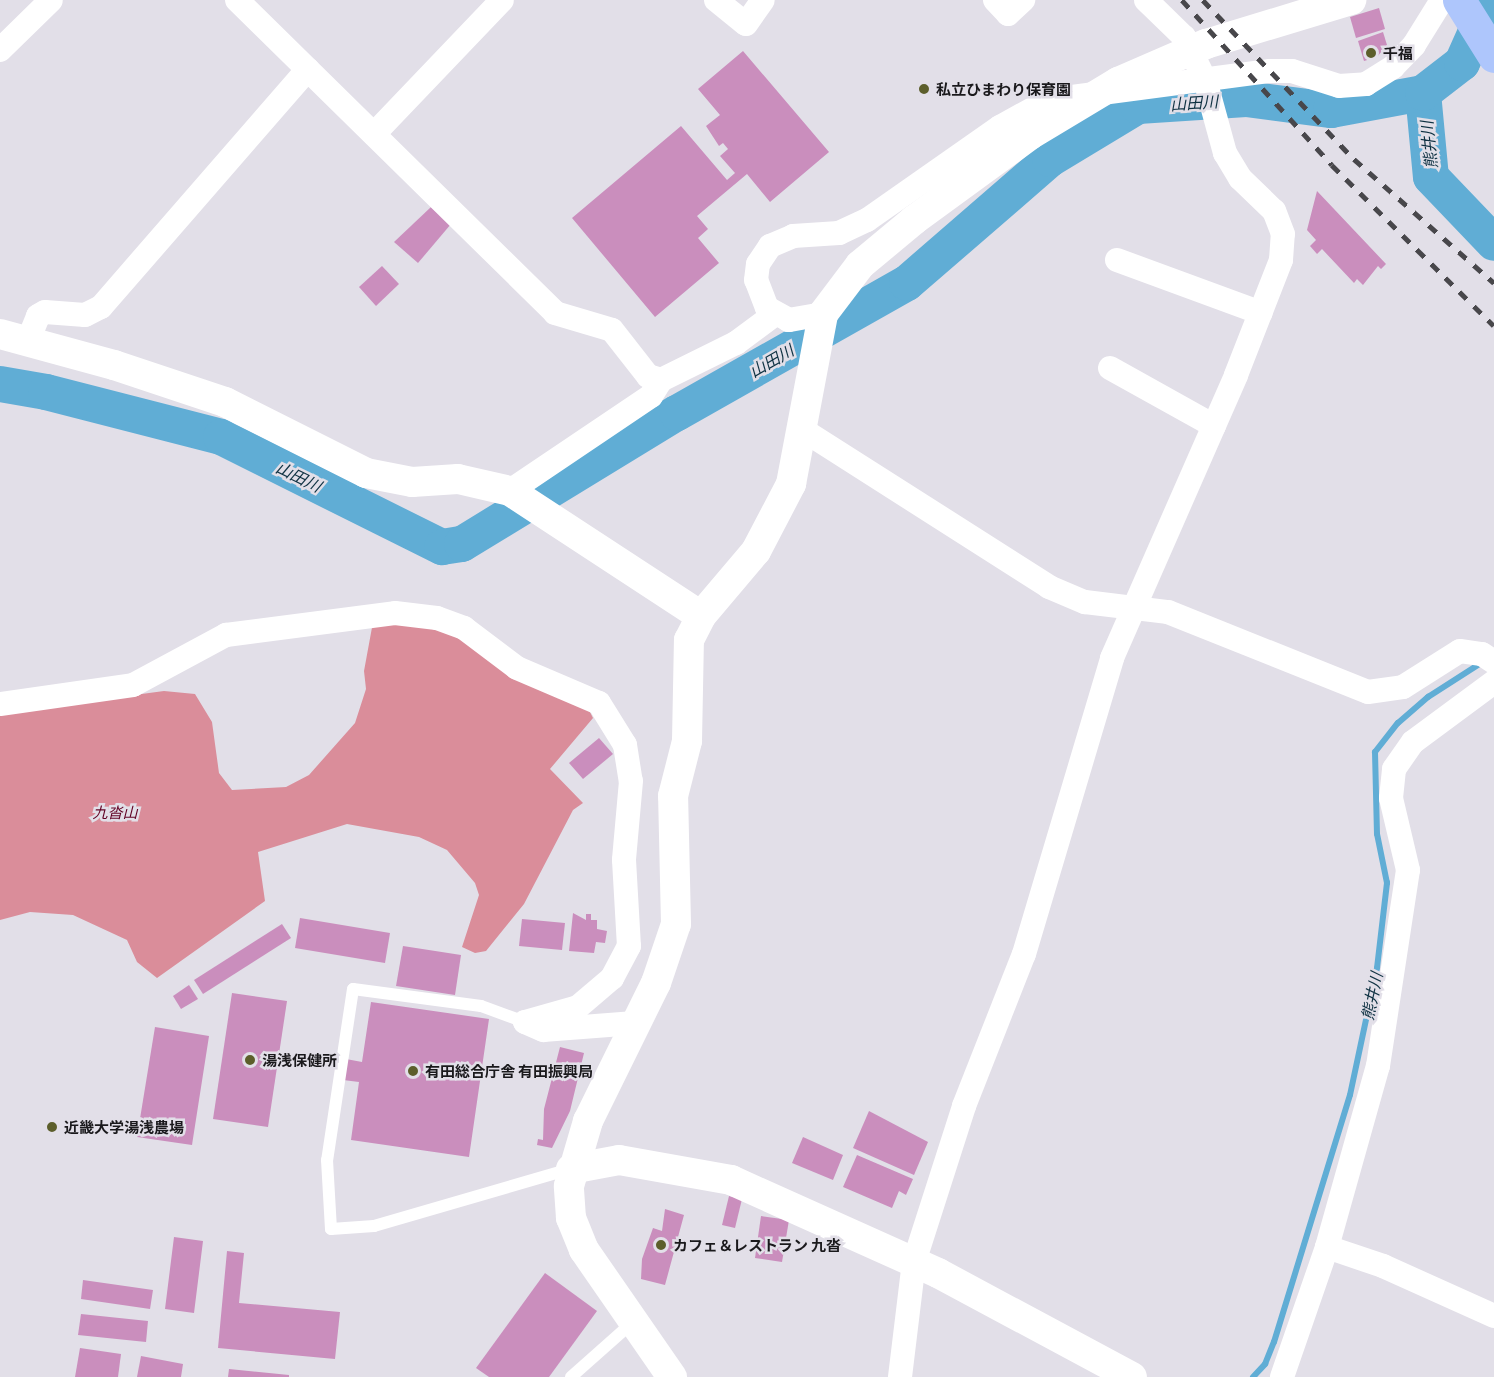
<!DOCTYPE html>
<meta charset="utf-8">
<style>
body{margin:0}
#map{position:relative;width:1494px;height:1377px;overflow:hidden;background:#e2dfe8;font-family:Literata,"Noto Sans JP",serif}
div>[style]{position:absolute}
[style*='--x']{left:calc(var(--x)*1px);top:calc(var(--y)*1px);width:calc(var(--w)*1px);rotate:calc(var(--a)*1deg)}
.forest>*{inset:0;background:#da8d9a}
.stream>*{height:6px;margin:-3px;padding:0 3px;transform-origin:3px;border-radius:3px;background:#60add5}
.river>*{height:36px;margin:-18px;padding:0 18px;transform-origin:18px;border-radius:18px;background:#60add5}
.building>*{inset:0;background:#ca8ebd}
.service>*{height:12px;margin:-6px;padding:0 6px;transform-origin:6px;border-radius:6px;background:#fff}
.minor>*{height:24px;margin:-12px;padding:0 12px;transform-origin:12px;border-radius:12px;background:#fff}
.tertiary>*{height:30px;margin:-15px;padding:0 15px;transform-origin:15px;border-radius:15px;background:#fff}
.trunk>*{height:33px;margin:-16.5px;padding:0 16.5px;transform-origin:16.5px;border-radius:16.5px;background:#aec6fc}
.rail>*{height:4.5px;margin-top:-2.25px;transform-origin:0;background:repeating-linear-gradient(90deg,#48474b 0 10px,transparent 0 20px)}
.dots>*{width:16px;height:16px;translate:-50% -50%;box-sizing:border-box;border:3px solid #e2dfe8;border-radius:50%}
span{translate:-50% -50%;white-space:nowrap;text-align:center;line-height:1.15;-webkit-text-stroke:5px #e2dfe8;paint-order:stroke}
.poi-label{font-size:15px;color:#1a191c;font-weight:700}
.left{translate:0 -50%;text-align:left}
.park-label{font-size:15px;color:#610024;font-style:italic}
.water-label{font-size:16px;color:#0e3142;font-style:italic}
</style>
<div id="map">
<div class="forest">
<i style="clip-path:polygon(373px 622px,440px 627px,586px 704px,593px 718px,550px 769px,583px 803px,573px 810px,524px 904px,486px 951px,475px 953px,462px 947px,479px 895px,475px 883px,447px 850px,419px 837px,347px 824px,258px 852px,265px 901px,157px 978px,137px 962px,127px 940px,73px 915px,30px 912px,0 920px,0 713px,164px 691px,195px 694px,212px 722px,219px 773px,232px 790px,286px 787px,309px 775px,355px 723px,366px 689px,364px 671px)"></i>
</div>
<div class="stream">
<i style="--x:1253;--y:1377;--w:18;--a:-47"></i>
<i style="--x:1265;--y:1364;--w:24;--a:-68"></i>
<i style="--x:1274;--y:1342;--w:258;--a:-72.9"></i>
<i style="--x:1350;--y:1095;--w:130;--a:-78"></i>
<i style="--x:1377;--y:968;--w:86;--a:-83.3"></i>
<i style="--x:1387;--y:883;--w:50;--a:-101.5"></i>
<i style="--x:1377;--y:834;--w:82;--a:-91.4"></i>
<i style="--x:1375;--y:752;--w:37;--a:-52"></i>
<i style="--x:1398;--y:723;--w:40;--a:-41"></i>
<i style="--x:1428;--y:697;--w:63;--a:-32.7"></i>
</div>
<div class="river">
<i style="--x:1423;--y:93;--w:84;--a:84.6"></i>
<i style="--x:1431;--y:177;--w:91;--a:46.3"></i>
<i style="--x:0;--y:384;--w:47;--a:9.9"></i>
<i style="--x:46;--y:392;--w:181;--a:14.4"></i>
<i style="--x:221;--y:437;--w:247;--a:26.5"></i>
<i style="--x:442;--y:547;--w:20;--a:-9"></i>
<i style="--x:462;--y:544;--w:252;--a:-31.4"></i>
<i style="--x:677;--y:413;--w:264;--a:-29.5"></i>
<i style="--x:907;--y:283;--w:189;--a:-40.9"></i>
<i style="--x:1050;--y:159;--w:103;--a:-31.1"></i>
<i style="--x:1138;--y:106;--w:108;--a:-3.7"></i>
<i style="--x:1246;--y:99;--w:86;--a:7.4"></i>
<i style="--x:1331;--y:110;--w:94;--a:-10.5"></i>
<i style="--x:1423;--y:93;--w:49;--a:-37.6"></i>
<i style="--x:1462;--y:63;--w:69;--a:-66"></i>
</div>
<div class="building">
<i style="clip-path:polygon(1379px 8px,1385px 29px,1356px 38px,1350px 17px)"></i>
<i style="clip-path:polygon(1383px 32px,1387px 45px,1377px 57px,1364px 61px,1358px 41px)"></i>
<i style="clip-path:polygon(743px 51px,829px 152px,770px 202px,747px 174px,697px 216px,708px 229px,698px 238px,719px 263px,655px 317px,572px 218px,681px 126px,727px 180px,735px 173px,720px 156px,728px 149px,723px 143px,719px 146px,706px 126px,720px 115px,698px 89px)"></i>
<i style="clip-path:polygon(1317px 191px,1386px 264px,1381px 269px,1378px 266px,1363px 285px,1357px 279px,1354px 283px,1322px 249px,1317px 254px,1310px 246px,1316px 240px,1307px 230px)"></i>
<i style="clip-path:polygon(431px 207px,451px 224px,418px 263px,394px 242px)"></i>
<i style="clip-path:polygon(382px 266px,399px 284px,376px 306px,359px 287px)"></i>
<i style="clip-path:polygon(599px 738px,613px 754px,583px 779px,569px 763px)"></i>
<i style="clip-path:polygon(573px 913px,586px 920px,586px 914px,591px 914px,591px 920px,597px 920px,597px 929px,607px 931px,605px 943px,596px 942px,594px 953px,569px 951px)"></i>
<i style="clip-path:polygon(300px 918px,390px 933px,385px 963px,295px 948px)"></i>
<i style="clip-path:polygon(522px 919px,565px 923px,562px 950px,519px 946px)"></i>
<i style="clip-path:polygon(282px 924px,291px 938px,203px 994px,194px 980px)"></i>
<i style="clip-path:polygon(403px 946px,461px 955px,455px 995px,396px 986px)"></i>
<i style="clip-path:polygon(189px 985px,198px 999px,181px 1009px,173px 996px)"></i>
<i style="clip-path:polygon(232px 993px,287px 1001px,268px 1127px,213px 1119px)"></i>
<i style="clip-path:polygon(371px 1002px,489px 1019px,469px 1157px,351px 1140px,359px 1082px,343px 1080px,346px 1059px,362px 1062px)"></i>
<i style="clip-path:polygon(155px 1027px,209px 1036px,192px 1145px,137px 1137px)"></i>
<i style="clip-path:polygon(560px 1047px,584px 1053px,570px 1111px,552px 1148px,537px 1145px,538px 1139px,543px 1140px,544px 1109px)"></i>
<i style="clip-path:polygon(869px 1111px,928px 1142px,914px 1175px,853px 1148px)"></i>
<i style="clip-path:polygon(803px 1137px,843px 1155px,833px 1180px,792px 1163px)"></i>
<i style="clip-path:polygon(857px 1155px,913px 1179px,906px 1195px,899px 1191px,892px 1208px,843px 1187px)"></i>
<i style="clip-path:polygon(729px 1196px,742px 1199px,735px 1228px,722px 1225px)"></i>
<i style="clip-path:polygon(665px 1209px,684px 1215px,665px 1285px,641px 1279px,642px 1259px,653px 1228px,662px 1231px)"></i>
<i style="clip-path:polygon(761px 1216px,789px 1220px,782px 1262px,755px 1258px)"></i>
<i style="clip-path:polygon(174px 1237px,203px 1241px,194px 1313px,165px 1309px)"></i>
<i style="clip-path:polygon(227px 1251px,244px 1253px,239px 1303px,340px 1312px,335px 1359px,218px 1348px)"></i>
<i style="clip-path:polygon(545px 1273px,597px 1311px,549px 1377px,489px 1377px,476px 1368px)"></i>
<i style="clip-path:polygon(83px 1280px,153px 1290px,150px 1309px,81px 1299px)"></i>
<i style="clip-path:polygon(81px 1314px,148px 1321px,146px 1342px,78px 1335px)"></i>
<i style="clip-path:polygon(80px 1348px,121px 1354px,118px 1377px,75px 1377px)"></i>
<i style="clip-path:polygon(141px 1356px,183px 1364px,181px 1377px,137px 1377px)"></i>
<i style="clip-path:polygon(229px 1369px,289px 1375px,289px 1377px,228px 1377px)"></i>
</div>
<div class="service">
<i style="--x:525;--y:1022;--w:47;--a:-160"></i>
<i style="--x:481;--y:1006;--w:129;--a:-172.4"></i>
<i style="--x:353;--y:989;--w:173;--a:98.6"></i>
<i style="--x:327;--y:1160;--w:69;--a:86.7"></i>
<i style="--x:331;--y:1229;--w:43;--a:-4"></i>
<i style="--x:374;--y:1226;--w:204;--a:-16.2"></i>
<i style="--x:571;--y:1377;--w:84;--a:-41.6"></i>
</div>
<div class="minor">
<i style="--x:237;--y:0;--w:446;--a:44.5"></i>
<i style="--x:555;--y:313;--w:59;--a:16.6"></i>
<i style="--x:612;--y:330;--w:58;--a:52"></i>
<i style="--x:648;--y:376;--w:14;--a:17"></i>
<i style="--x:661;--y:380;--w:84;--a:-26.3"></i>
<i style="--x:736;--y:343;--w:49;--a:-36.6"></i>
<i style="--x:716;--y:0;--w:38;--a:39"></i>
<i style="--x:746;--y:24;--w:29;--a:-55"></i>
<i style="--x:995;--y:0;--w:19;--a:47"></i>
<i style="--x:1008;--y:14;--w:21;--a:-43"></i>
<i style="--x:0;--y:50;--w:71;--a:-44.4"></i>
<i style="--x:374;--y:134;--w:185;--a:-46.3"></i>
<i style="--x:1117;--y:260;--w:153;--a:20.2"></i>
<i style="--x:823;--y:314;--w:35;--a:170"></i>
<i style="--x:789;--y:320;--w:25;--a:-151"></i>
<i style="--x:767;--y:308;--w:30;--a:-111"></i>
<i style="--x:756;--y:280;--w:16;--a:-83"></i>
<i style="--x:758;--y:264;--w:22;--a:-56"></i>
<i style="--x:770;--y:246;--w:25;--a:-23"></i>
<i style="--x:793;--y:236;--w:46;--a:-3.7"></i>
<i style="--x:839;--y:233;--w:31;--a:-25"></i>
<i style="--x:867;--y:220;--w:162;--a:-35"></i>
<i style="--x:1000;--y:127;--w:56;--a:-28.9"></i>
<i style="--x:1049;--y:100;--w:223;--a:-7.5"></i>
<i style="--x:1270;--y:71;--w:22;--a:0"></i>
<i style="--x:1292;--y:71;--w:49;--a:17.7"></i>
<i style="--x:1339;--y:86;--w:27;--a:-4"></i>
<i style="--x:1366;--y:84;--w:32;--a:-32"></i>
<i style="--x:1393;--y:67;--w:30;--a:-46"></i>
<i style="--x:1414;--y:45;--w:53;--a:-58.1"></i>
<i style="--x:28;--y:341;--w:27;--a:-68"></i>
<i style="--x:38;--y:316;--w:8;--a:-30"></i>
<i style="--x:45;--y:312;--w:40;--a:4.3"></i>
<i style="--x:85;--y:315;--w:18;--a:-27"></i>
<i style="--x:101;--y:307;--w:315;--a:-49"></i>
<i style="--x:1110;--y:368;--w:119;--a:29.1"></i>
<i style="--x:803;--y:430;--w:292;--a:32.5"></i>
<i style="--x:1049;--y:587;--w:39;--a:23"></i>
<i style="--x:1085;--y:602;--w:84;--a:6.9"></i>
<i style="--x:1168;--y:612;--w:215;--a:21.8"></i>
<i style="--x:1368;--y:692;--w:35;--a:-8"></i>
<i style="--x:1403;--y:687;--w:67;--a:-32.3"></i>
<i style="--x:1460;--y:651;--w:22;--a:8"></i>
<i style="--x:1482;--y:654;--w:14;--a:34"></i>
<i style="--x:510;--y:491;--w:170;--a:-34"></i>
<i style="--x:651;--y:396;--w:19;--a:-58"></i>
<i style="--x:0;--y:704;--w:134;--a:-8.1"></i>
<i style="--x:133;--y:685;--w:106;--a:-28.3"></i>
<i style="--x:226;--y:635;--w:170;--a:-7.4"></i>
<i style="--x:395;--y:613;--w:42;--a:6.8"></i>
<i style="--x:437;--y:618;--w:29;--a:20"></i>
<i style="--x:464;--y:628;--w:66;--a:37"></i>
<i style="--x:517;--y:668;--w:89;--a:23.1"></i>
<i style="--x:599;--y:703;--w:49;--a:58.2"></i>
<i style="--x:625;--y:745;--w:36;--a:81"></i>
<i style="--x:631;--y:781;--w:79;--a:95.1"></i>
<i style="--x:624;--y:860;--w:86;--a:86.7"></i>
<i style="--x:629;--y:946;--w:36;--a:118"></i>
<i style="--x:612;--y:978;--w:45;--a:139.5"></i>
<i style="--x:578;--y:1007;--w:55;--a:164.2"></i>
<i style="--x:525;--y:1022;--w:20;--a:24"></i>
<i style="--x:543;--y:1030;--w:92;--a:-4.4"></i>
<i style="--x:1327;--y:1247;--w:59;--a:18.7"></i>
<i style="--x:1383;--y:1266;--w:122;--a:24.2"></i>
<i style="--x:900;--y:1377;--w:116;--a:-83.1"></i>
<i style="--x:914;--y:1262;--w:164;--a:-72.2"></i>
<i style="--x:964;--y:1106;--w:163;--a:-68.5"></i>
<i style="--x:1024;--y:954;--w:309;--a:-73.4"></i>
<i style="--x:1112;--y:658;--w:309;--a:-66.3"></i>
<i style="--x:1236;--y:375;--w:123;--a:-68.6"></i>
<i style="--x:1281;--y:260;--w:26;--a:-86"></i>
<i style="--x:1283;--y:234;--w:25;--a:-111"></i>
<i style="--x:1274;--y:211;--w:47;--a:-135.9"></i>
<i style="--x:1240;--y:178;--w:29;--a:-121"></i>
<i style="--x:1225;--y:153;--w:76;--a:-105.3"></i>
<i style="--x:1205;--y:80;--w:48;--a:-116"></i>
<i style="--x:1184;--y:37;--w:53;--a:-135.8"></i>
<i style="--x:1282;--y:1377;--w:138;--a:-70.9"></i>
<i style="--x:1327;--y:1247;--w:188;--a:-74.3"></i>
<i style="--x:1378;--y:1066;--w:198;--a:-81.3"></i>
<i style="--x:1408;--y:870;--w:74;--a:-103.3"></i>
<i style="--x:1391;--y:798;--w:29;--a:-84"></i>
<i style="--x:1394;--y:769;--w:33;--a:-55"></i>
<i style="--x:1413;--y:742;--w:101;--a:-36.5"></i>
</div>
<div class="tertiary">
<i style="--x:0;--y:334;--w:118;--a:15.2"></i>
<i style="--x:114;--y:365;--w:117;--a:18.4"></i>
<i style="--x:225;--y:402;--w:158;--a:26.7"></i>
<i style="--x:366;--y:473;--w:47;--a:11.1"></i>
<i style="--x:412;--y:482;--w:46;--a:-3.7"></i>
<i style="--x:458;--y:479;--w:53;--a:13"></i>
<i style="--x:510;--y:491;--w:228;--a:33.2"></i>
<i style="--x:571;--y:1169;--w:49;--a:-10.6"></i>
<i style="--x:619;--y:1160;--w:114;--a:10.1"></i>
<i style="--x:731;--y:1180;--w:227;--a:24.2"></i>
<i style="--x:938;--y:1273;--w:220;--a:28.2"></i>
<i style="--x:672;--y:1377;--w:155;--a:-124.7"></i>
<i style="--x:584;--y:1250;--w:35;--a:-112"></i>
<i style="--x:571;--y:1218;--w:32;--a:-94"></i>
<i style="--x:569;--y:1186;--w:68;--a:-73.7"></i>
<i style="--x:588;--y:1121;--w:154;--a:-63.8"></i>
<i style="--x:656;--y:983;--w:62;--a:-71.3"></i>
<i style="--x:676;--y:924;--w:128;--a:-91.3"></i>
<i style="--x:673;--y:796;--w:57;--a:-75.7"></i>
<i style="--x:687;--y:741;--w:101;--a:-88.9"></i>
<i style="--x:689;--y:640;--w:27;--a:-63"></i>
<i style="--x:701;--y:616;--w:85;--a:-49.8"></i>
<i style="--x:756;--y:551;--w:76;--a:-62.4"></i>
<i style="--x:791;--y:484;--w:173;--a:-79.3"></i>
<i style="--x:823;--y:314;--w:61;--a:-52.9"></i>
<i style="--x:860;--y:265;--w:70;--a:-39.8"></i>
<i style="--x:914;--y:220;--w:144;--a:-36.2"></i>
<i style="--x:1030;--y:135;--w:103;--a:-31.1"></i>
<i style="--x:1118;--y:82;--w:96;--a:-23.4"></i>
<i style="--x:1206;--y:44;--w:152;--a:-16.9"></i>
</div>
<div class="trunk">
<i style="--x:1459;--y:0;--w:66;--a:58"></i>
</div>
<div class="rail">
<i style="--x:1182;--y:0;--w:223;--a:47.7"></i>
<i style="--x:1332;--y:165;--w:228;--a:44.8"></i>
<i style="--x:1203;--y:0;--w:219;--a:46.5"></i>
<i style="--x:1354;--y:159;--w:187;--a:41.5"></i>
</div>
<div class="dots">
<i style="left:1371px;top:53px;background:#5c5e2b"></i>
<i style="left:924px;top:89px;background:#5c5e2b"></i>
<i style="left:250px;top:1060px;background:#5c5e2b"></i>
<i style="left:413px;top:1071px;background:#5c5e2b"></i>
<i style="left:52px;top:1127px;background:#5c5e2b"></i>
<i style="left:661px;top:1245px;background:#5c5e2b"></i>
</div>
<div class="poi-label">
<span class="left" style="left:1383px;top:53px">千福</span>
<span class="left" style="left:936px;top:89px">私立ひまわり保育園</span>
<span class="left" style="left:262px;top:1060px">湯浅保健所</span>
<span class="left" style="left:425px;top:1071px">有田総合庁舎 有田振興局</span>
<span class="left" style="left:64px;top:1127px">近畿大学湯浅農場</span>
<span class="left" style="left:673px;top:1245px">カフェ＆レストラン 九沓</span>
</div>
<div class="park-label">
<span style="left:115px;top:812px">九沓山</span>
</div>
<div class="water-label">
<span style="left:1194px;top:102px;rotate:-4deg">山田川</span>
<span style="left:1428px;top:145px;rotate:-96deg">熊井川</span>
<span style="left:771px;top:360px;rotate:-30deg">山田川</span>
<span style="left:299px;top:476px;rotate:26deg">山田川</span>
<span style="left:1371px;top:996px;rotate:-78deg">熊井川</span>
</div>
</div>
